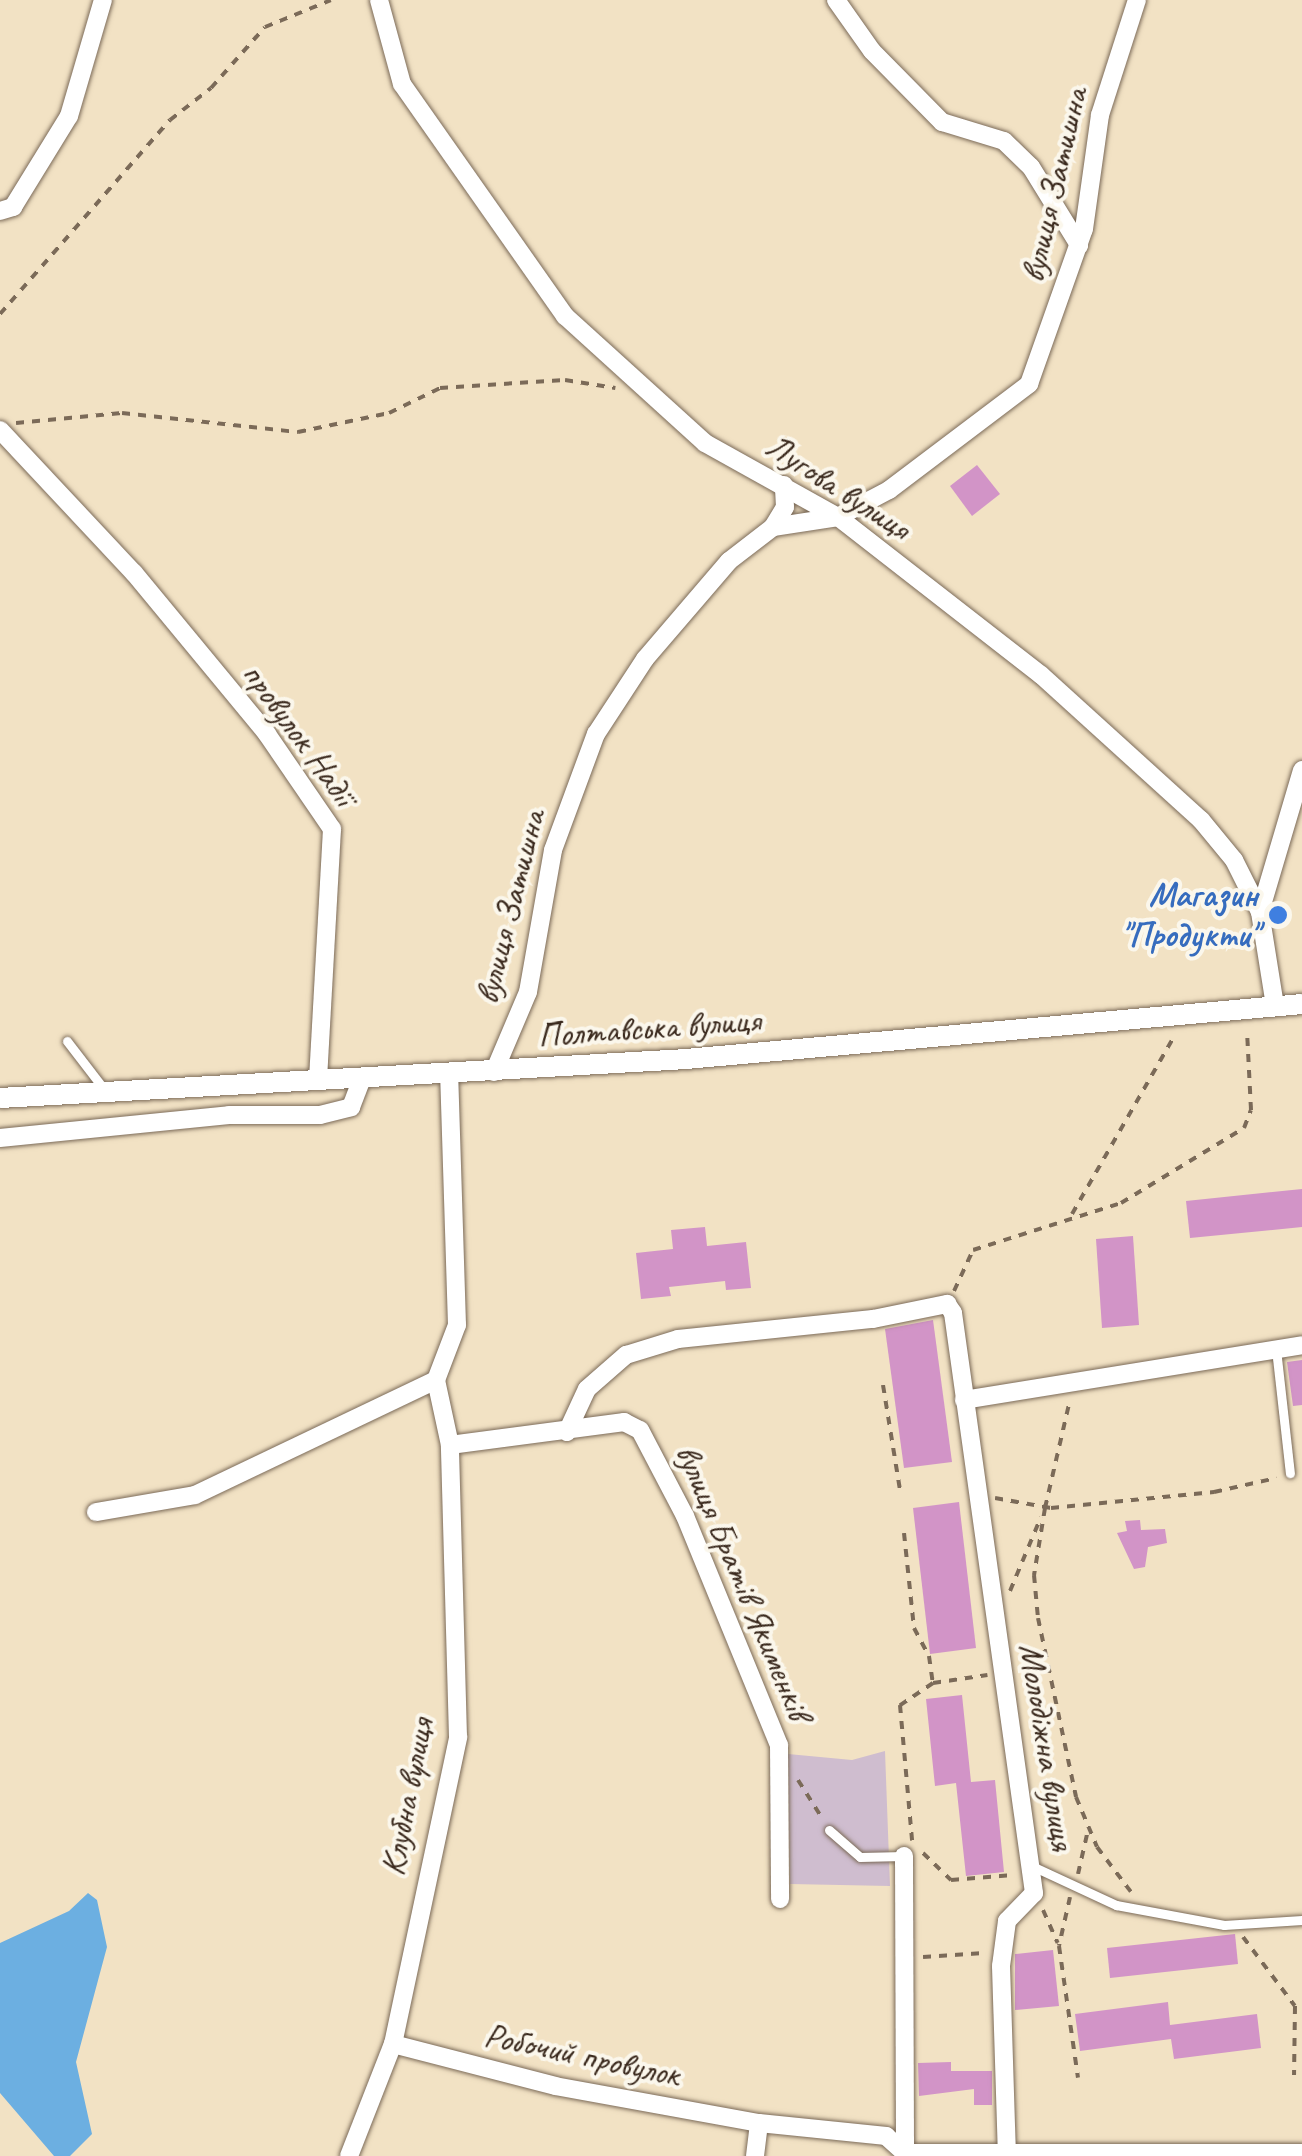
<!DOCTYPE html>
<meta charset="utf-8">
<style>
body{margin:0}
#map{position:relative;width:1302px;height:2156px;overflow:hidden;background:#f2e2c4;font-family:Caveat,sans-serif}
div>[style]{position:absolute}
[style*='--x']{left:calc(var(--x)*1px);top:calc(var(--y)*1px);width:calc(var(--w)*1px);rotate:calc(var(--a)*1deg)}
.industrial>*{inset:0;background:#cfbdcf}
.water>*{inset:0;background:#6cafe1}
.building>*{inset:0;background:#d294c7}
.path>*{height:4px;margin-top:-2px;transform-origin:0;background:repeating-linear-gradient(90deg,#7b6a58 0 8px,transparent 0 16px)}
.roads{filter:drop-shadow(0 0 2px #7b6a58) drop-shadow(0 0 2px #7b6a58)}
.service>*{height:9px;margin:-4.5px;padding:0 4.5px;transform-origin:4.5px;border-radius:4.5px;background:#fff}
.minor>*{height:18px;margin:-9px;padding:0 9px;transform-origin:9px;border-radius:9px;background:#fff}
.tertiary>*{height:20px;margin:-10px;padding:0 10px;transform-origin:10px;border-radius:10px;background:#fff}
.dots>*{width:28px;height:28px;translate:-50% -50%;box-sizing:border-box;border:5px solid #fbf7ec;border-radius:50%}
span{translate:-50% -50%;white-space:nowrap;text-align:center;line-height:1.15;-webkit-text-stroke:8px #fbf7ec;paint-order:stroke}
.street-label{font-size:35px;color:#3b2a1e}
.shop-label{font-size:35px;color:#366cbe;font-weight:700}
.right{translate:-100% -50%;text-align:right}
</style>
<div id="map">
<div class="industrial">
<i style="clip-path:polygon(885px 1751px,890px 1886px,790px 1884px,788px 1754px,852px 1760px)"></i>
</div>
<div class="water">
<i style="clip-path:polygon(88px 1893px,97px 1900px,107px 1947px,76px 2062px,92px 2134px,70px 2156px,54px 2156px,0 2093px,0 1943px,69px 1911px)"></i>
</div>
<div class="building">
<i style="clip-path:polygon(977px 465px,1000px 494px,972px 516px,950px 486px)"></i>
<i style="clip-path:polygon(1302px 1189px,1302px 1227px,1190px 1238px,1186px 1201px)"></i>
<i style="clip-path:polygon(705px 1227px,707px 1246px,746px 1242px,751px 1288px,726px 1290px,725px 1281px,669px 1287px,671px 1296px,641px 1299px,636px 1253px,673px 1249px,671px 1230px)"></i>
<i style="clip-path:polygon(1133px 1236px,1139px 1325px,1102px 1328px,1096px 1239px)"></i>
<i style="clip-path:polygon(933px 1320px,952px 1462px,904px 1468px,885px 1329px)"></i>
<i style="clip-path:polygon(1302px 1360px,1302px 1405px,1293px 1406px,1287px 1362px)"></i>
<i style="clip-path:polygon(959px 1502px,976px 1648px,930px 1654px,913px 1508px)"></i>
<i style="clip-path:polygon(1140px 1520px,1141px 1530px,1165px 1529px,1167px 1543px,1148px 1547px,1145px 1567px,1134px 1569px,1117px 1533px,1127px 1531px,1125px 1521px)"></i>
<i style="clip-path:polygon(962px 1695px,971px 1782px,995px 1780px,1004px 1872px,966px 1876px,956px 1783px,935px 1786px,926px 1699px)"></i>
<i style="clip-path:polygon(1235px 1934px,1238px 1964px,1110px 1978px,1107px 1948px)"></i>
<i style="clip-path:polygon(1053px 1950px,1059px 2006px,1015px 2010px,1015px 1954px)"></i>
<i style="clip-path:polygon(1168px 2002px,1170px 2025px,1257px 2014px,1261px 2048px,1174px 2059px,1171px 2039px,1080px 2051px,1075px 2014px)"></i>
<i style="clip-path:polygon(951px 2062px,951px 2071px,992px 2071px,992px 2105px,974px 2105px,974px 2089px,919px 2096px,918px 2063px)"></i>
</div>
<div class="path">
<i style="--x:0;--y:314;--w:258;--a:-48.8"></i>
<i style="--x:170;--y:120;--w:52;--a:-38"></i>
<i style="--x:211;--y:88;--w:81;--a:-48.5"></i>
<i style="--x:265;--y:27;--w:71;--a:-22.2"></i>
<i style="--x:16;--y:423;--w:106;--a:-5.4"></i>
<i style="--x:122;--y:413;--w:177;--a:6.2"></i>
<i style="--x:298;--y:432;--w:93;--a:-11.8"></i>
<i style="--x:389;--y:413;--w:57;--a:-26.1"></i>
<i style="--x:440;--y:388;--w:125;--a:-3.7"></i>
<i style="--x:565;--y:380;--w:51;--a:9.1"></i>
<i style="--x:1072;--y:1214;--w:201;--a:-60.1"></i>
<i style="--x:954;--y:1291;--w:45;--a:-65.1"></i>
<i style="--x:973;--y:1250;--w:155;--a:-17.6"></i>
<i style="--x:1121;--y:1203;--w:144;--a:-31.4"></i>
<i style="--x:1244;--y:1128;--w:19;--a:-69"></i>
<i style="--x:1251;--y:1110;--w:80;--a:-92.9"></i>
<i style="--x:883;--y:1385;--w:106;--a:80.8"></i>
<i style="--x:995;--y:1498;--w:57;--a:10.1"></i>
<i style="--x:1051;--y:1508;--w:164;--a:-5.6"></i>
<i style="--x:1214;--y:1492;--w:64;--a:-12.7"></i>
<i style="--x:1045;--y:1508;--w:68;--a:99.3"></i>
<i style="--x:1034;--y:1575;--w:43;--a:84.7"></i>
<i style="--x:1038;--y:1618;--w:183;--a:78"></i>
<i style="--x:1076;--y:1797;--w:54;--a:67.2"></i>
<i style="--x:1097;--y:1847;--w:56;--a:52.9"></i>
<i style="--x:1045;--y:1508;--w:111;--a:-77"></i>
<i style="--x:904;--y:1533;--w:96;--a:84"></i>
<i style="--x:914;--y:1628;--w:32;--a:62"></i>
<i style="--x:929;--y:1656;--w:27;--a:82"></i>
<i style="--x:933;--y:1683;--w:40;--a:146"></i>
<i style="--x:900;--y:1705;--w:136;--a:84.9"></i>
<i style="--x:1010;--y:1591;--w:80;--a:-67.3"></i>
<i style="--x:933;--y:1683;--w:55;--a:-8.4"></i>
<i style="--x:798;--y:1780;--w:45;--a:57.7"></i>
<i style="--x:923;--y:1853;--w:39;--a:44"></i>
<i style="--x:951;--y:1880;--w:62;--a:-4.6"></i>
<i style="--x:1078;--y:1874;--w:45;--a:-77.2"></i>
<i style="--x:1070;--y:1897;--w:50;--a:102.7"></i>
<i style="--x:1059;--y:1946;--w:133;--a:81.8"></i>
<i style="--x:1043;--y:1910;--w:36;--a:66"></i>
<i style="--x:1243;--y:1937;--w:86;--a:53"></i>
<i style="--x:1295;--y:2006;--w:69;--a:90.8"></i>
<i style="--x:923;--y:1957;--w:61;--a:-3.8"></i>
</div>
<div class="roads">
<div class="service">
<i style="--x:67;--y:1041;--w:61;--a:52.4"></i>
<i style="--x:1276;--y:1349;--w:125;--a:83.6"></i>
<i style="--x:829;--y:1830;--w:41;--a:41.1"></i>
<i style="--x:860;--y:1857;--w:44;--a:-1.3"></i>
<i style="--x:1032;--y:1866;--w:93;--a:24.9"></i>
<i style="--x:1116;--y:1905;--w:110;--a:10.5"></i>
<i style="--x:1224;--y:1925;--w:78;--a:-3.7"></i>
</div>
<div class="minor">
<i style="--x:379;--y:0;--w:87;--a:74.7"></i>
<i style="--x:402;--y:84;--w:284;--a:54.9"></i>
<i style="--x:565;--y:316;--w:189;--a:42.2"></i>
<i style="--x:705;--y:443;--w:152;--a:29.1"></i>
<i style="--x:838;--y:517;--w:257;--a:37.9"></i>
<i style="--x:1041;--y:675;--w:216;--a:42.2"></i>
<i style="--x:1201;--y:820;--w:52;--a:50.5"></i>
<i style="--x:1234;--y:860;--w:58;--a:63.4"></i>
<i style="--x:1260;--y:912;--w:95;--a:80.9"></i>
<i style="--x:836;--y:0;--w:62;--a:54.8"></i>
<i style="--x:872;--y:51;--w:100;--a:45.4"></i>
<i style="--x:942;--y:122;--w:65;--a:17"></i>
<i style="--x:1004;--y:141;--w:37;--a:44"></i>
<i style="--x:1031;--y:167;--w:92;--a:58.4"></i>
<i style="--x:0;--y:211;--w:14;--a:-17"></i>
<i style="--x:13;--y:207;--w:107;--a:-58.4"></i>
<i style="--x:69;--y:116;--w:121;--a:-73.7"></i>
<i style="--x:0;--y:430;--w:196;--a:46.9"></i>
<i style="--x:134;--y:573;--w:209;--a:50.4"></i>
<i style="--x:267;--y:734;--w:115;--a:55.6"></i>
<i style="--x:332;--y:829;--w:251;--a:93.2"></i>
<i style="--x:773;--y:527;--w:66;--a:-8.7"></i>
<i style="--x:838;--y:517;--w:58;--a:-27.9"></i>
<i style="--x:889;--y:490;--w:176;--a:-37.1"></i>
<i style="--x:1029;--y:384;--w:164;--a:-70.5"></i>
<i style="--x:1084;--y:229;--w:115;--a:-82"></i>
<i style="--x:1100;--y:115;--w:121;--a:-72.2"></i>
<i style="--x:1260;--y:912;--w:148;--a:-73.5"></i>
<i style="--x:494;--y:1072;--w:87;--a:-67"></i>
<i style="--x:528;--y:992;--w:144;--a:-80"></i>
<i style="--x:553;--y:850;--w:124;--a:-69.7"></i>
<i style="--x:596;--y:734;--w:90;--a:-56.8"></i>
<i style="--x:645;--y:659;--w:129;--a:-49.4"></i>
<i style="--x:729;--y:561;--w:56;--a:-37.7"></i>
<i style="--x:773;--y:527;--w:23;--a:-59"></i>
<i style="--x:785;--y:507;--w:22;--a:-93"></i>
<i style="--x:0;--y:1138;--w:230;--a:-5.7"></i>
<i style="--x:229;--y:1115;--w:91;--a:0"></i>
<i style="--x:320;--y:1115;--w:32;--a:-14"></i>
<i style="--x:351;--y:1107;--w:31;--a:-69"></i>
<i style="--x:964;--y:1400;--w:342;--a:-9.2"></i>
<i style="--x:567;--y:1432;--w:47;--a:-65.1"></i>
<i style="--x:587;--y:1389;--w:52;--a:-41.1"></i>
<i style="--x:626;--y:1355;--w:54;--a:-17.1"></i>
<i style="--x:678;--y:1339;--w:196;--a:-5.9"></i>
<i style="--x:873;--y:1319;--w:76;--a:-11.5"></i>
<i style="--x:947;--y:1304;--w:11;--a:56"></i>
<i style="--x:953;--y:1313;--w:586;--a:82.05"></i>
<i style="--x:1034;--y:1893;--w:39;--a:134"></i>
<i style="--x:1007;--y:1921;--w:45;--a:97.6"></i>
<i style="--x:1001;--y:1966;--w:190;--a:88.2"></i>
<i style="--x:450;--y:1445;--w:176;--a:-7.5"></i>
<i style="--x:624;--y:1422;--w:18;--a:27"></i>
<i style="--x:640;--y:1430;--w:97;--a:62.4"></i>
<i style="--x:685;--y:1516;--w:248;--a:67.7"></i>
<i style="--x:779;--y:1745;--w:154;--a:89.6"></i>
<i style="--x:96;--y:1512;--w:100;--a:-9.7"></i>
<i style="--x:195;--y:1495;--w:267;--a:-25.5"></i>
<i style="--x:904;--y:1856;--w:297;--a:89.8"></i>
<i style="--x:393;--y:2044;--w:167;--a:14.5"></i>
<i style="--x:555;--y:2086;--w:207;--a:10.3"></i>
<i style="--x:905;--y:2153;--w:397;--a:0"></i>
<i style="--x:349;--y:2156;--w:120;--a:-68.6"></i>
<i style="--x:393;--y:2044;--w:314;--a:-78"></i>
<i style="--x:458;--y:1737;--w:292;--a:-91.6"></i>
<i style="--x:450;--y:1445;--w:66;--a:-102.2"></i>
<i style="--x:436;--y:1380;--w:59;--a:-69.1"></i>
<i style="--x:457;--y:1325;--w:252;--a:-91.8"></i>
<i style="--x:755;--y:2156;--w:33;--a:-83"></i>
<i style="--x:759;--y:2123;--w:128;--a:5.8"></i>
<i style="--x:886;--y:2136;--w:25;--a:42"></i>
</div>
<div class="tertiary">
<i style="--x:0;--y:1098;--w:687;--a:-3.25"></i>
<i style="--x:686;--y:1059;--w:618;--a:-5.1"></i>
</div>
</div>
<div class="dots">
<i style="left:1278px;top:915px;background:#3f7fe0"></i>
</div>
<div class="street-label">
<span style="left:1054px;top:185px;rotate:-77deg">вулиця Затишна</span>
<span style="left:838px;top:487px;rotate:33deg">Лугова вулиця</span>
<span style="left:299px;top:734px;rotate:54deg">провулок Надії</span>
<span style="left:510px;top:907px;rotate:-76deg">вулиця Затишна</span>
<span style="left:649px;top:1028px;rotate:-4deg">Полтавська вулиця</span>
<span style="left:743px;top:1582px;rotate:67deg">вулиця Братів Якименків</span>
<span style="left:1047px;top:1747px;rotate:81deg">Молодіжна вулиця</span>
<span style="left:407px;top:1797px;rotate:-79deg">Клубна вулиця</span>
<span style="left:582px;top:2055px;rotate:12deg">Робочий провулок</span>
</div>
<div class="shop-label">
<span class="right" style="left:1258px;top:915px">Магазин<br>"Продукти"</span>
</div>
</div>
